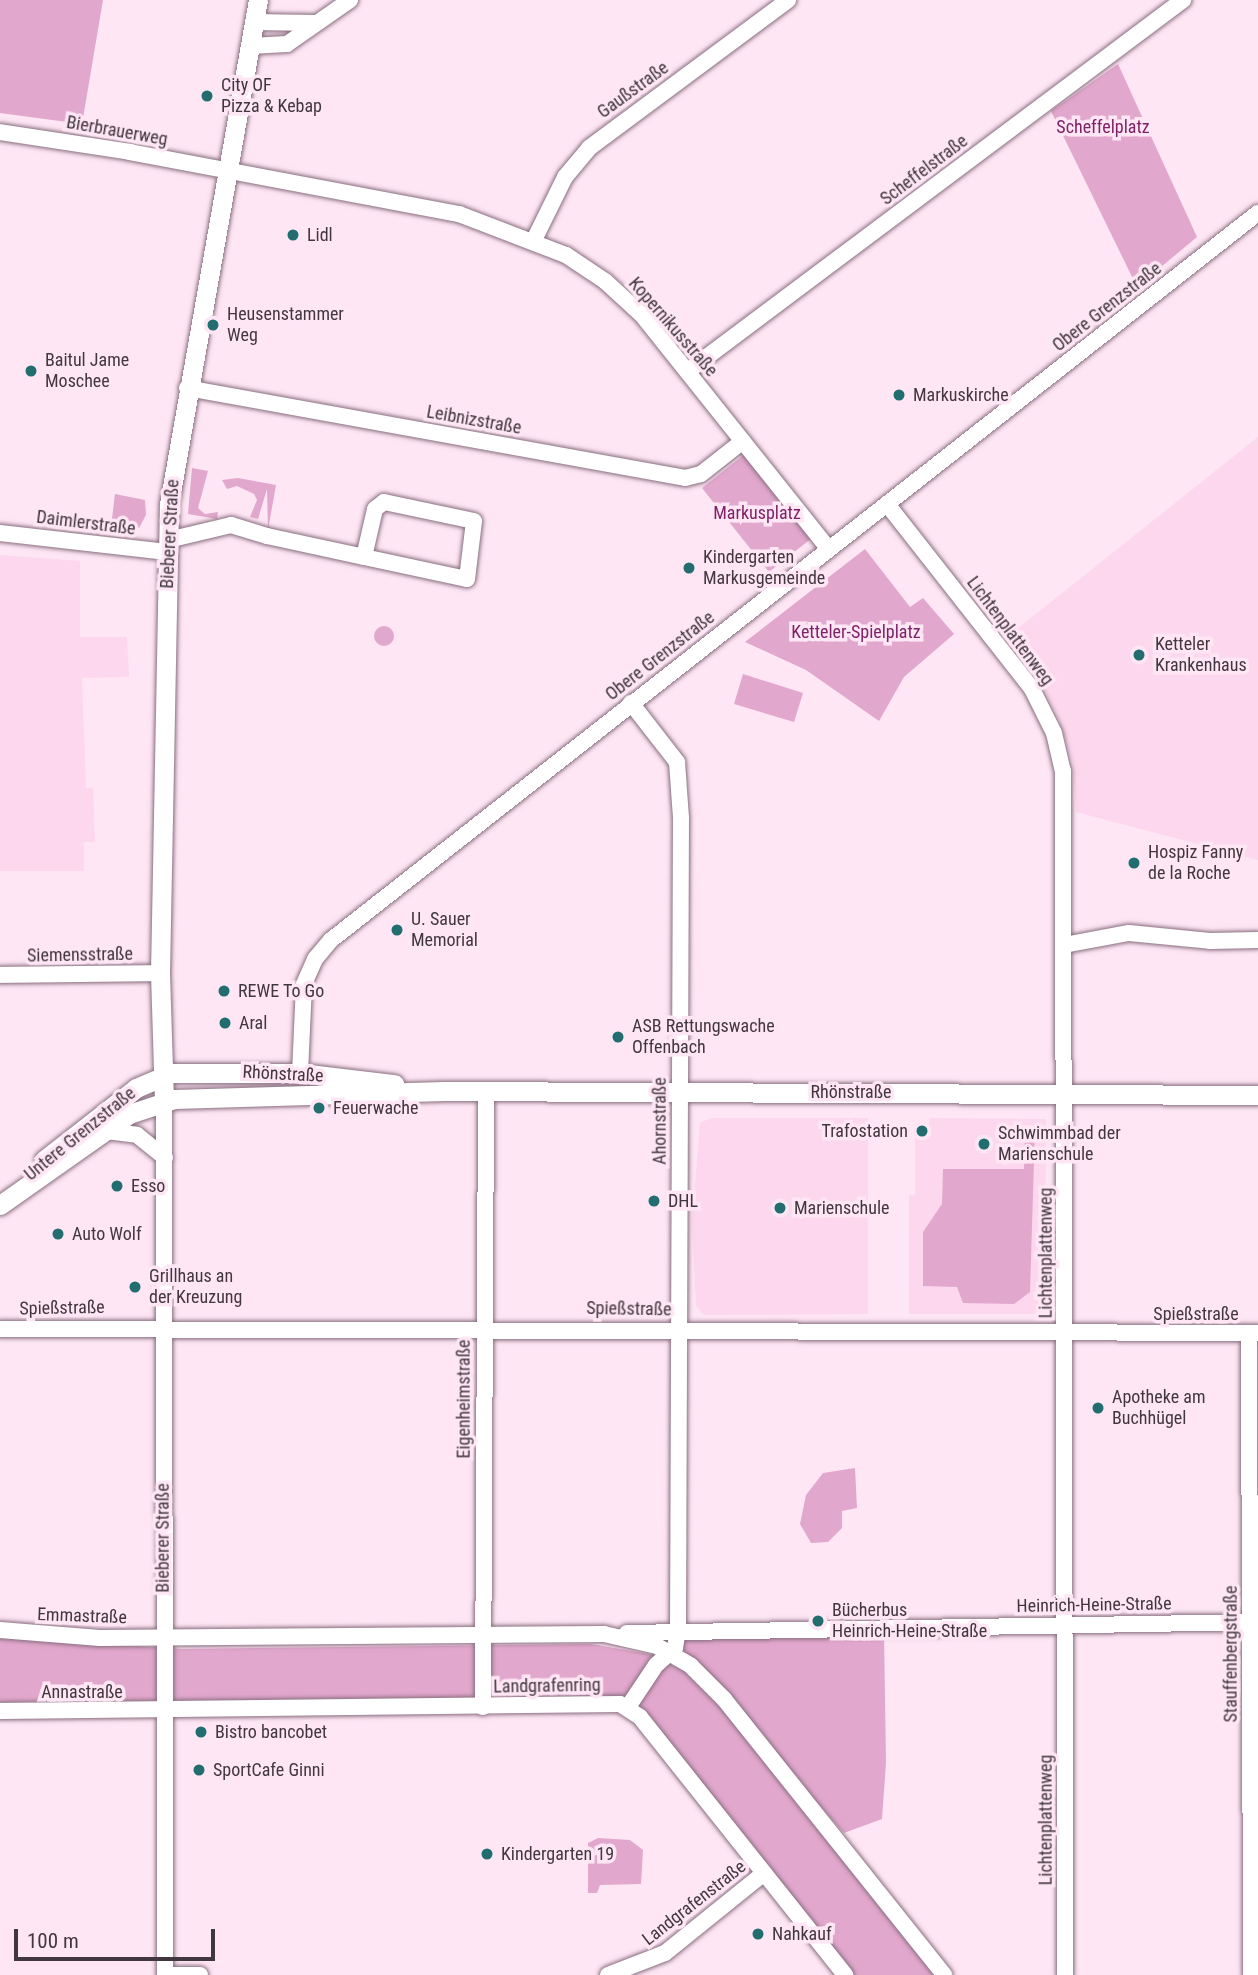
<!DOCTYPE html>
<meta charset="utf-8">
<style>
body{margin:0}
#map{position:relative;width:1258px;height:1975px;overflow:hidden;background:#fee6f5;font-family:"Roboto Condensed",sans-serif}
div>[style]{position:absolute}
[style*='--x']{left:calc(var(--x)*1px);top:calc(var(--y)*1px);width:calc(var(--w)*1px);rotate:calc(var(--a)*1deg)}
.built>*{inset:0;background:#fcd7ed}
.green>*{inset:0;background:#e2a7cd}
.round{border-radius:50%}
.roads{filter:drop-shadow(0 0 2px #886e7f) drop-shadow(0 0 2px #886e7f)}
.minor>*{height:16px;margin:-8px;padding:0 8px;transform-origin:8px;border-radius:8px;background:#fff}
.major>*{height:19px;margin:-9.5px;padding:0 9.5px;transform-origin:9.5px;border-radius:9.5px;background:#fff}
.dots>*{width:19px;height:19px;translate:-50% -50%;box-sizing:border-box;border:4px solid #fee6f5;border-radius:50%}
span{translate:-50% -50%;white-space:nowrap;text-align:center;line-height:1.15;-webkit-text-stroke:7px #fee6f5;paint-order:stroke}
.poi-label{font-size:18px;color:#42373e}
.left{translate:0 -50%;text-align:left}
.right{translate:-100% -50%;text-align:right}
.street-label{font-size:18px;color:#42373e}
.park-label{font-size:18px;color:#7f2166}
.scale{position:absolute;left:14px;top:1929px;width:201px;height:32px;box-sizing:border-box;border:4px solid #42373e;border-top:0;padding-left:9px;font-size:21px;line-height:24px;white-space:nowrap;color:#42373e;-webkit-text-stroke:5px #fee6f5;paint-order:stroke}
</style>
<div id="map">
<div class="built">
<i style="clip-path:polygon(1258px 437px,1258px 860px,1076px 812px,1073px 762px,1058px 716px,1041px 682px,1007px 637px)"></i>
<i style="clip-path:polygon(0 555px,80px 561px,80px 637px,127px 637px,129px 677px,82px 678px,86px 788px,93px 788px,95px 842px,84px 842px,84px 871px,0 871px)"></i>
<i style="clip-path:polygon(868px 1118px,868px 1314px,704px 1315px,696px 1306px,692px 1221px,700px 1123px,711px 1118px)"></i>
<i style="clip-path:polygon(929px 1118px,1046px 1119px,1045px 1314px,909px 1314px,909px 1195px,915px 1195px,915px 1138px,929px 1138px)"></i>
</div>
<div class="green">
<i style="clip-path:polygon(0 0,103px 0,82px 124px,0 113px)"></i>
<i style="clip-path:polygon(1118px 64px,1197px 237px,1137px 287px,1051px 111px)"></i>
<i style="clip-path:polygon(745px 454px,812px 538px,769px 572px,702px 488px)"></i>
<i style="clip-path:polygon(192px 468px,208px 471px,198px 508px,205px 514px,218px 512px,217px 519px,188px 514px)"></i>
<i style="clip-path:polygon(238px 478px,276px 485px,268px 530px,267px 489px,258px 519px,250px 517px,257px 500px,254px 494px,237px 486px,227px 489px,222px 480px)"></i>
<i style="clip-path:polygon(115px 494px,145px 500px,146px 515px,139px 528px,127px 533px,111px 527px)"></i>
<i style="clip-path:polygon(865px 549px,910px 607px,923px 598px,954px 634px,904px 677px,879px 721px,806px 670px,745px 642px)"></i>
<i class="round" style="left:374px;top:626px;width:20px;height:20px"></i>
<i style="clip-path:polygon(743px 674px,803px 693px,794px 722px,734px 704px)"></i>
<i style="clip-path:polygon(1025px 1128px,1035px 1128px,1030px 1292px,1014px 1304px,963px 1303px,957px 1287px,923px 1286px,923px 1232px,942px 1204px,943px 1169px,1024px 1169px)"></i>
<i style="clip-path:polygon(855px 1468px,857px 1508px,842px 1511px,842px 1528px,828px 1542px,811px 1543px,800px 1524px,806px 1495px,823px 1473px)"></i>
<i style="clip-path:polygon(884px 1632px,886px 1763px,882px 1819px,844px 1833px,685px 1655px,682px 1642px,685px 1637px)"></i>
<i style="clip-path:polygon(0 1638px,182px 1649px,591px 1644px,649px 1654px,688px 1673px,719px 1704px,934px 1975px,851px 1975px,623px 1697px,0 1702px)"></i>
<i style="clip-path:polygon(598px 1838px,630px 1840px,643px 1850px,641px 1884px,600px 1885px,597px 1893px,588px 1893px,588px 1843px)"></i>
</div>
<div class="roads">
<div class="minor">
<i style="--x:254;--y:22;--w:60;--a:1"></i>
<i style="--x:250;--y:46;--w:37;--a:-3"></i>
<i style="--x:287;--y:44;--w:77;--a:-34.9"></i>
<i style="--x:0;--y:132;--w:132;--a:8.7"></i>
<i style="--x:130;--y:152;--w:335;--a:10.7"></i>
<i style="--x:459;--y:214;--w:115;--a:21"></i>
<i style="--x:566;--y:255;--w:47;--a:33.7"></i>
<i style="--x:605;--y:281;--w:50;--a:42.6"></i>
<i style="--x:642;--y:315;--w:298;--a:51.4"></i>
<i style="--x:534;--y:240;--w:70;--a:-63.8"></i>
<i style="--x:565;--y:177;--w:38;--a:-50"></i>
<i style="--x:589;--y:148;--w:248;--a:-36.6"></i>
<i style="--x:688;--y:371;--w:619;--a:-36.85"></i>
<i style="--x:187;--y:388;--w:506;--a:10.24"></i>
<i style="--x:685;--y:478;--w:16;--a:-14"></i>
<i style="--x:701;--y:474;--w:53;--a:-38.2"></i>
<i style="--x:887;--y:504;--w:235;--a:51.9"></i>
<i style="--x:1032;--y:689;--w:49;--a:63.4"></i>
<i style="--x:1054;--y:733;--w:39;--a:77"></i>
<i style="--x:1063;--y:771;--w:1204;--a:89.9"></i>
<i style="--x:0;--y:533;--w:168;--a:6.5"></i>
<i style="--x:168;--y:540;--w:65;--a:-13.4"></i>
<i style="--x:231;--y:525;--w:38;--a:17"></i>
<i style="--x:267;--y:536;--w:99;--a:12.2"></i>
<i style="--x:364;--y:557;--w:105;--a:12.1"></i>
<i style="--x:467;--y:579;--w:58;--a:-83.1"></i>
<i style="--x:474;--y:521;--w:92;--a:-168.1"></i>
<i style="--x:384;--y:502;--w:11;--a:142"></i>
<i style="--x:375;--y:509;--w:49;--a:102.9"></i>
<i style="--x:1064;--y:945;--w:66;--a:-10.5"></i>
<i style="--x:1129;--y:933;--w:81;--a:5.6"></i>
<i style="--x:1210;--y:941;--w:48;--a:-1.2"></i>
<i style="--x:0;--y:975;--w:160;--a:-0.7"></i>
<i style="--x:300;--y:1073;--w:89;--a:-87.4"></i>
<i style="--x:304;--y:984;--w:27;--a:-66"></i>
<i style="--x:315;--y:959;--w:25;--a:-50"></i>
<i style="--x:331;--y:940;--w:1178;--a:-38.11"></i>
<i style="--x:164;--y:1101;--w:874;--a:89.93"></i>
<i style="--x:106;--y:1131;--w:31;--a:7"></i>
<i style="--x:137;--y:1135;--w:36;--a:39"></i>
<i style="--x:0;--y:1329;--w:1258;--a:0.18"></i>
<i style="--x:1249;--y:1333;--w:642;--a:89.82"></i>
<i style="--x:0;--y:1630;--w:100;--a:4.6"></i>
<i style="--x:100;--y:1638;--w:504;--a:-0.45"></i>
<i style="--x:604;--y:1634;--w:54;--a:12.8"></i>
<i style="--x:657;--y:1646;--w:39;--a:30"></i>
<i style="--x:691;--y:1666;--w:47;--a:45"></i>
<i style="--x:724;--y:1699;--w:353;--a:51.4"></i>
<i style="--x:627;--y:1633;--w:631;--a:-1"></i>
<i style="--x:483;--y:1707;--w:616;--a:-89.72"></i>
<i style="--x:628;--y:1707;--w:50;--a:-56.3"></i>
<i style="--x:656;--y:1665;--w:25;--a:-42"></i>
<i style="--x:675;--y:1648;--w:18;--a:-81"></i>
<i style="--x:678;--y:1630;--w:812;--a:-89.79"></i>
<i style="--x:681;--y:818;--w:56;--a:-94.1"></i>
<i style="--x:677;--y:762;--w:75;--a:-127.9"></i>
<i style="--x:0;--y:1711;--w:620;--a:-0.65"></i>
<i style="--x:620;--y:1704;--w:24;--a:33"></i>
<i style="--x:640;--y:1717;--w:330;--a:51.5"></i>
<i style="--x:165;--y:1975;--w:35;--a:0"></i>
<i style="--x:608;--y:1975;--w:61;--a:-21.1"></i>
<i style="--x:665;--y:1953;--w:127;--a:-38.9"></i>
</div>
<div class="major">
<i style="--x:164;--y:1101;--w:128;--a:-91.8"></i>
<i style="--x:160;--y:973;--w:469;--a:-88.9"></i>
<i style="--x:169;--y:504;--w:512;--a:-79.99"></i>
<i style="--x:44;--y:1160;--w:117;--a:-38"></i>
<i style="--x:136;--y:1088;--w:39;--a:-23"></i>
<i style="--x:172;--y:1073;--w:128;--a:0"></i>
<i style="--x:300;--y:1073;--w:95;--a:6.7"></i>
<i style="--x:0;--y:1205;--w:158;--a:-35.2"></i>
<i style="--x:129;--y:1114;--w:47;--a:-18.4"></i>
<i style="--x:174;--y:1099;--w:270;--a:-1.7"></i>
<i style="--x:444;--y:1091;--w:814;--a:0.28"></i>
</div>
</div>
<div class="dots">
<i style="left:207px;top:96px;background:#216d70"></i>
<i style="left:293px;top:235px;background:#216d70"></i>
<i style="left:213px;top:325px;background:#216d70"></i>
<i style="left:31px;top:371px;background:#216d70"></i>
<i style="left:899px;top:395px;background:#216d70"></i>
<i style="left:689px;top:568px;background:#216d70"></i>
<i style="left:1139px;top:655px;background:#216d70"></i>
<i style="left:1134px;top:863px;background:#216d70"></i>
<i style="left:397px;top:930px;background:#216d70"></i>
<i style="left:224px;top:991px;background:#216d70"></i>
<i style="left:225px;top:1023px;background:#216d70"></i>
<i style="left:618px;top:1037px;background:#216d70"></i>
<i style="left:319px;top:1108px;background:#216d70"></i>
<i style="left:922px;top:1131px;background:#216d70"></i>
<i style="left:984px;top:1144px;background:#216d70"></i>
<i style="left:117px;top:1186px;background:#216d70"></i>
<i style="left:654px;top:1201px;background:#216d70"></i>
<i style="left:780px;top:1208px;background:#216d70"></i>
<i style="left:58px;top:1234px;background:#216d70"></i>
<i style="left:135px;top:1287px;background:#216d70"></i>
<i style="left:1098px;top:1408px;background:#216d70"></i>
<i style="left:818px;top:1621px;background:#216d70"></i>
<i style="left:201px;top:1732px;background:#216d70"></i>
<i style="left:199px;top:1770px;background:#216d70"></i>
<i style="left:487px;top:1854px;background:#216d70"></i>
<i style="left:758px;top:1934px;background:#216d70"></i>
</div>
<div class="poi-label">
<span class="left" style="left:221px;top:96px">City OF<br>Pizza &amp; Kebap</span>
<span class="left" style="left:307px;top:235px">Lidl</span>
<span class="left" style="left:227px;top:325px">Heusenstammer<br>Weg</span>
<span class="left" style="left:45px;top:371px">Baitul Jame<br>Moschee</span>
<span class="left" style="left:913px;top:395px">Markuskirche</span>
<span class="left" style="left:703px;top:568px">Kindergarten<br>Markusgemeinde</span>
<span class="left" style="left:1155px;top:655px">Ketteler<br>Krankenhaus</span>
<span class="left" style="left:1148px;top:863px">Hospiz Fanny<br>de la Roche</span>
<span class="left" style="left:411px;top:930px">U. Sauer<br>Memorial</span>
<span class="left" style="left:238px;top:991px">REWE To Go</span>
<span class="left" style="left:239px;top:1023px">Aral</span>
<span class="left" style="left:632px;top:1037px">ASB Rettungswache<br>Offenbach</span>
<span class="left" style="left:333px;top:1108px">Feuerwache</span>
<span class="right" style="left:908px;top:1131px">Trafostation</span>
<span class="left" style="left:998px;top:1144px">Schwimmbad der<br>Marienschule</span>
<span class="left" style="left:131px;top:1186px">Esso</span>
<span class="left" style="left:668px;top:1201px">DHL</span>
<span class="left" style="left:794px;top:1208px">Marienschule</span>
<span class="left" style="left:72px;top:1234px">Auto Wolf</span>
<span class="left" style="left:149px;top:1287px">Grillhaus an<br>der Kreuzung</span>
<span class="left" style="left:1112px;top:1408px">Apotheke am<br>Buchhügel</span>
<span class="left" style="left:832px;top:1621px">Bücherbus<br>Heinrich-Heine-Straße</span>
<span class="left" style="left:215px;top:1732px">Bistro bancobet</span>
<span class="left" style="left:213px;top:1770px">SportCafe Ginni</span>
<span class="left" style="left:501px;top:1854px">Kindergarten 19</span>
<span class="left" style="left:772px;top:1934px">Nahkauf</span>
</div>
<div class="street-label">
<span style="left:633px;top:90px;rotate:-36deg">Gaußstraße</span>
<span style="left:117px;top:131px;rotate:10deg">Bierbrauerweg</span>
<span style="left:924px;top:170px;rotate:-37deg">Scheffelstraße</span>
<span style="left:1107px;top:307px;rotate:-38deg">Obere Grenzstraße</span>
<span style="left:673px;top:327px;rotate:49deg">Kopernikusstraße</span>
<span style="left:474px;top:420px;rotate:10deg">Leibnizstraße</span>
<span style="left:86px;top:523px;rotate:7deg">Daimlerstraße</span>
<span style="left:170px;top:534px;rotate:-87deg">Bieberer Straße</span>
<span style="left:1010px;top:631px;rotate:53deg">Lichtenplattenweg</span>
<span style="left:660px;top:656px;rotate:-38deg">Obere Grenzstraße</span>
<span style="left:80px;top:955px;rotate:-1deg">Siemensstraße</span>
<span style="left:283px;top:1074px;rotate:3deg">Rhönstraße</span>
<span style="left:851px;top:1092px">Rhönstraße</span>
<span style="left:660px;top:1121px;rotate:-90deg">Ahornstraße</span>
<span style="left:80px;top:1134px;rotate:-39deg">Untere Grenzstraße</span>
<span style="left:1046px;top:1253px;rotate:-90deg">Lichtenplattenweg</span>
<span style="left:62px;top:1308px;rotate:-1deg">Spießstraße</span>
<span style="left:629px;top:1309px;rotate:1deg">Spießstraße</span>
<span style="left:1196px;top:1314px">Spießstraße</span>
<span style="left:464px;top:1399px;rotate:-90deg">Eigenheimstraße</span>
<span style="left:163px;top:1538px;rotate:-90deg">Bieberer Straße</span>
<span style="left:1094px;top:1605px;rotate:-1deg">Heinrich-Heine-Straße</span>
<span style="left:82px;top:1616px;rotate:2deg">Emmastraße</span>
<span style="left:1231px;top:1654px;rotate:-90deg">Stauffenbergstraße</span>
<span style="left:547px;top:1686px;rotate:-1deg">Landgrafenring</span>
<span style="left:82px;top:1692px">Annastraße</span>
<span style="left:1046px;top:1820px;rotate:-90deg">Lichtenplattenweg</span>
<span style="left:694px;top:1903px;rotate:-38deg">Landgrafenstraße</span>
</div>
<div class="park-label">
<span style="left:1103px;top:127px">Scheffelplatz</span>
<span style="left:757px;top:513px">Markusplatz</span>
<span style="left:856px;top:632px">Ketteler-Spielplatz</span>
</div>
<div class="scale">100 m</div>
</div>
